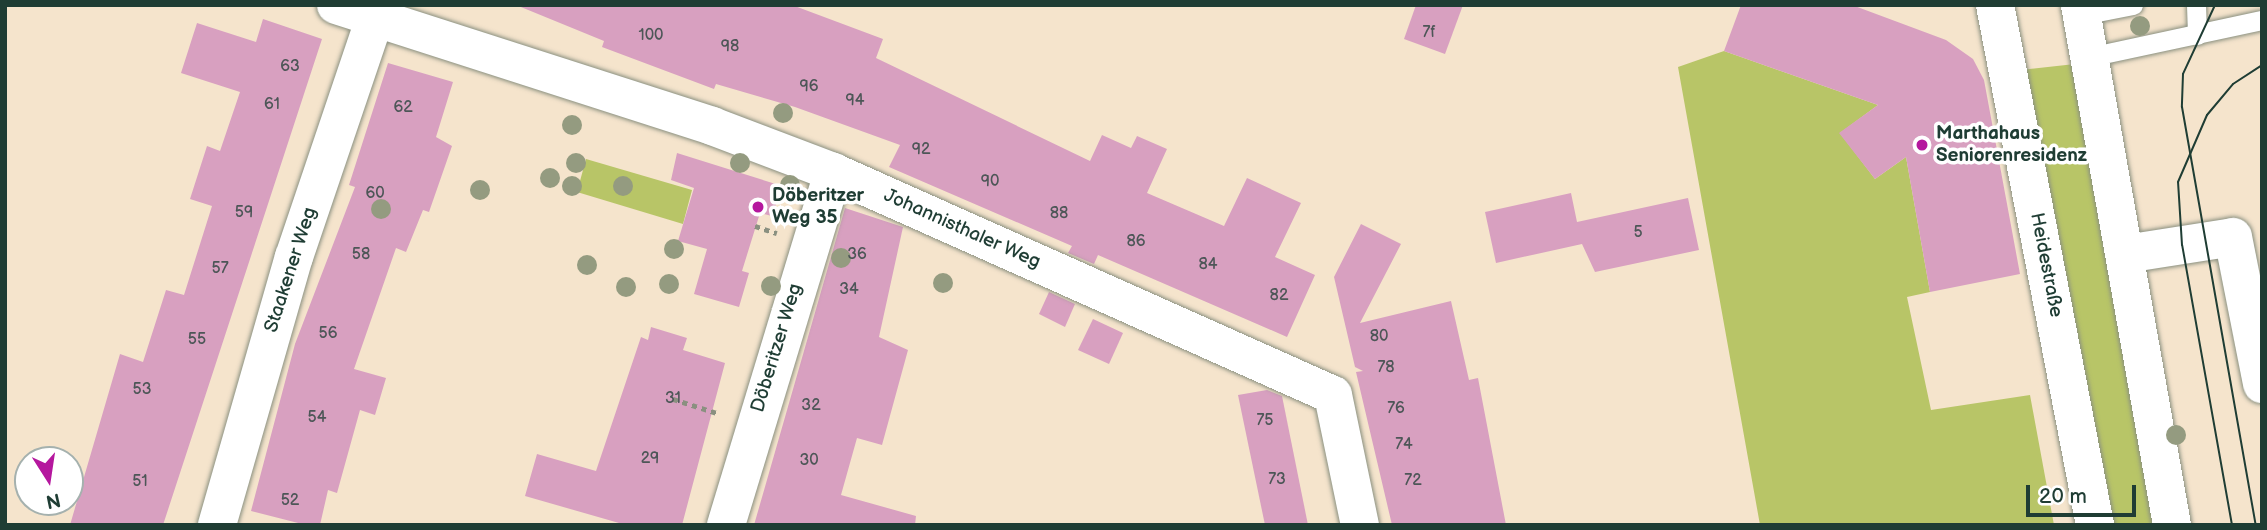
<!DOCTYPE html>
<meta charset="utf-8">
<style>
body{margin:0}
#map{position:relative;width:2267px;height:530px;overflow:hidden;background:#f5e4cc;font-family:"Balsamiq Sans",sans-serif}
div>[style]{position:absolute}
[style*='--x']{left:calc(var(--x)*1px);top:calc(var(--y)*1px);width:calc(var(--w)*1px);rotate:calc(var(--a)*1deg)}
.green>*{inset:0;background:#b8c567}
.building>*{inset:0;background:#d8a0c0}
.path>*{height:4.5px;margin-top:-2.25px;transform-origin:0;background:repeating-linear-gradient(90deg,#8a9080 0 5px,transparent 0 10px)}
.roads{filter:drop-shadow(0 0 2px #8a9080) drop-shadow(0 0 2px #8a9080)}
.lane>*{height:19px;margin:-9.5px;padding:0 9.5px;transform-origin:9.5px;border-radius:9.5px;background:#fff}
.street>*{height:38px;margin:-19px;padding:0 19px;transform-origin:19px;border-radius:19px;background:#fff}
.secondary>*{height:38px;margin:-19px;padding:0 19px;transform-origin:19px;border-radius:19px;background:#fff}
.tram>*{height:2px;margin:-1px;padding:0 1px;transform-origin:1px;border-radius:1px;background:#1f3d34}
.trees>*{width:20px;height:20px;margin:-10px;border-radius:50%;background:#949b80}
.dots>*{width:19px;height:19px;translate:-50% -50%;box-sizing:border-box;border:4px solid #fff;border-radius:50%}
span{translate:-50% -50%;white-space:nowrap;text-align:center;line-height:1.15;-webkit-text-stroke:7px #fff;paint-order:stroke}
.number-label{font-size:16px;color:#4d5657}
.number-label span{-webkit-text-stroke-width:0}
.poi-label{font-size:19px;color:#1f3d34;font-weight:700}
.left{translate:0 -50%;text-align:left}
.street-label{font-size:19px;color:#1f3d34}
.frame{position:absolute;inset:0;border:7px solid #1f3d34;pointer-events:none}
.north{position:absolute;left:14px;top:446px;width:70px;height:70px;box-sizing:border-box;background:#fff;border:2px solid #a5b1ae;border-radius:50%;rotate:168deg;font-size:19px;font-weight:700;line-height:28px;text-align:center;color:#1f3d34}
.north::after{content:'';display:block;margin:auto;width:24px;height:32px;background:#b5179e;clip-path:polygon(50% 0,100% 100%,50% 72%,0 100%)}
.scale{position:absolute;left:2026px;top:485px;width:110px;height:32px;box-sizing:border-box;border:4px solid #1f3d34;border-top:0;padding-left:9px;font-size:21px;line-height:24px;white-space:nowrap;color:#1f3d34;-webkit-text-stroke:5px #fff;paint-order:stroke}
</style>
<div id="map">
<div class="green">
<i style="clip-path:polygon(1724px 51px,1878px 105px,1840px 133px,1875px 179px,1906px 157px,1930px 292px,1907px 297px,1931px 410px,2030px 395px,2054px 525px,1760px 525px,1678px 67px)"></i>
<i style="clip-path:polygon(2075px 64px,2159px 525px,2106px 525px,2021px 70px)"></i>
<i style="clip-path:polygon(586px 159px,692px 190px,683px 224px,577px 192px)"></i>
</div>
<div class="building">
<i style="clip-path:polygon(516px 5px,792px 5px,883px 39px,876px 58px,1090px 161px,1102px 135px,1131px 148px,1137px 136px,1167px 149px,1147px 193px,1224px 226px,1247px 178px,1301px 203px,1275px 257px,1315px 275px,1287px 337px,1098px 255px,1094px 264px,1068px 253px,1072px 246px,889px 167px,900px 145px,795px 107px,716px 84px,714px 89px,602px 47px,604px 41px)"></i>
<i style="clip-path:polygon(1416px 5px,1463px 5px,1445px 54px,1404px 39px)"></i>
<i style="clip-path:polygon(1741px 5px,1852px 5px,1946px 40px,1973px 59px,1984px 80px,2020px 274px,1930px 292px,1906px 157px,1875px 179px,1839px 133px,1878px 105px,1724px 51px)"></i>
<i style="clip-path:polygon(263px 19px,322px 39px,163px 525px,70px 525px,120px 354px,143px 362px,166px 290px,184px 295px,212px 206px,190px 199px,207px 146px,220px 151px,240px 92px,181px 73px,197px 23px,256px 42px)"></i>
<i style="clip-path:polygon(388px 63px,453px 82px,436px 137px,452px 146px,429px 212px,423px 210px,406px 252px,396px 248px,354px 369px,386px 378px,375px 415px,360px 410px,337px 493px,328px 490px,320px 525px,306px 525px,251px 511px,295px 344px,355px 187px,349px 185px)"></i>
<i style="clip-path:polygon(677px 153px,782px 186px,772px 216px,760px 213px,742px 271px,749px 273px,739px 307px,694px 294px,707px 249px,678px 241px,694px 188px,671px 180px)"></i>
<i style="clip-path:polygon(1571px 193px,1577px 222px,1688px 198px,1699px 250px,1595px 272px,1582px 244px,1496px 263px,1485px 212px)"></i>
<i style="clip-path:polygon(845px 208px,903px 227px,879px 337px,908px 350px,882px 445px,857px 438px,841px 495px,916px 516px,915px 525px,754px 525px)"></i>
<i style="clip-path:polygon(1361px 224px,1401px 244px,1360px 323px,1451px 301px,1469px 380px,1478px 378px,1506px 525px,1392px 525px,1356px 372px,1363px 371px,1355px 367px,1334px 277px)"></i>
<i style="clip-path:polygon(1049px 292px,1075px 304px,1065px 327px,1039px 314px)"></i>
<i style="clip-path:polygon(1093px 319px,1123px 333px,1109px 364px,1078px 350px)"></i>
<i style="clip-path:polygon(651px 327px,687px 338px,683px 350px,725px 363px,682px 525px,626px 525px,525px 496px,537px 454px,596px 471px,641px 337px,648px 340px)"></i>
<i style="clip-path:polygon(1267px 390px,1282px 396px,1308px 525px,1265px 525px,1238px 395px)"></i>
</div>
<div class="path">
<i style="--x:755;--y:226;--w:23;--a:18"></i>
<i style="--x:673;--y:399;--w:49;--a:17.7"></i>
</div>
<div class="roads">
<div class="lane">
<i style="--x:2196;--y:5;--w:30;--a:88"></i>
<i style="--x:2082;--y:15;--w:52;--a:-11.1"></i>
<i style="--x:2089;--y:57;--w:177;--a:-12.1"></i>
</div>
<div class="street">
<i style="--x:336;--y:5;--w:395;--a:17.8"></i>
<i style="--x:712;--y:126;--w:129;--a:20.8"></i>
<i style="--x:833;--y:172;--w:547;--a:24.04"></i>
<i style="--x:1333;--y:395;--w:133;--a:78.3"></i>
<i style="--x:1995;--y:5;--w:530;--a:79.11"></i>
<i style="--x:2125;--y:254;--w:109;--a:-8.9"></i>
<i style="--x:2233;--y:237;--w:150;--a:78.8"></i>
<i style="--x:217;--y:525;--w:279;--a:-74"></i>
<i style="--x:294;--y:257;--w:252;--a:-71.3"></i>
<i style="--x:726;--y:525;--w:369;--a:-73.1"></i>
</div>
<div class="secondary">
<i style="--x:2080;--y:5;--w:528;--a:79.97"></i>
</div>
</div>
<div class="tram">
<i style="--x:2215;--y:5;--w:76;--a:114.9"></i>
<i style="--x:2183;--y:74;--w:33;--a:92"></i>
<i style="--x:2182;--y:107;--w:424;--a:80"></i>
<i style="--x:2232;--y:525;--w:284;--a:-100.1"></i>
<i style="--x:2182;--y:245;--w:63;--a:-93.6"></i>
<i style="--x:2178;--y:182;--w:73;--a:-66.6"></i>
<i style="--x:2207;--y:115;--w:40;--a:-50"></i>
<i style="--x:2233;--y:84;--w:35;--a:-33"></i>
</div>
<div class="trees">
<i style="left:2140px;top:26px"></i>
<i style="left:783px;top:113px"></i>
<i style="left:572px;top:125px"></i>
<i style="left:576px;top:163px"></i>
<i style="left:740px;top:163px"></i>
<i style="left:550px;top:178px"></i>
<i style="left:790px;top:185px"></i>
<i style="left:572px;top:186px"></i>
<i style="left:623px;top:186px"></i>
<i style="left:480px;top:190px"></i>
<i style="left:381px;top:209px"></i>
<i style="left:674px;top:249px"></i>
<i style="left:841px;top:258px"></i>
<i style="left:587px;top:265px"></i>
<i style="left:943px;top:283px"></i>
<i style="left:669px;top:284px"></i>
<i style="left:771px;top:286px"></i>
<i style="left:626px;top:287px"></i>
<i style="left:2176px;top:435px"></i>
</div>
<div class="dots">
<i style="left:1922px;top:145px;background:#b5179e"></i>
<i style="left:758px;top:207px;background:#b5179e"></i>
</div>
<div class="number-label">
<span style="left:1429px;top:33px">7f</span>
<span style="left:651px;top:36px">100</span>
<span style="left:730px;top:47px">98</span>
<span style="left:290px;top:67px">63</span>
<span style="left:809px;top:87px">96</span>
<span style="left:855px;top:101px">94</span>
<span style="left:272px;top:105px">61</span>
<span style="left:403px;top:108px">62</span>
<span style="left:921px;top:150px">92</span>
<span style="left:990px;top:182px">90</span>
<span style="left:375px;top:194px">60</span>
<span style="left:244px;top:213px">59</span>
<span style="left:1059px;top:214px">88</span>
<span style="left:1638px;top:233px">5</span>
<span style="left:1136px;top:242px">86</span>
<span style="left:361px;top:255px">58</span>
<span style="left:857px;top:255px">36</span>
<span style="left:1208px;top:265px">84</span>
<span style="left:220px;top:269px">57</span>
<span style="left:849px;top:290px">34</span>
<span style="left:1279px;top:296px">82</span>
<span style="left:328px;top:334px">56</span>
<span style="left:1379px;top:337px">80</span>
<span style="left:197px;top:340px">55</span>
<span style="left:1386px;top:368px">78</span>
<span style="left:142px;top:390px">53</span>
<span style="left:673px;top:399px">31</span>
<span style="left:811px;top:406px">32</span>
<span style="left:1396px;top:409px">76</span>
<span style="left:317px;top:418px">54</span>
<span style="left:1265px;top:421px">75</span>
<span style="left:1404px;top:445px">74</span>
<span style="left:650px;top:459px">29</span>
<span style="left:809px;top:461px">30</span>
<span style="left:1277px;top:480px">73</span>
<span style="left:1413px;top:481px">72</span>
<span style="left:140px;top:482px">51</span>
<span style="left:290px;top:501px">52</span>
</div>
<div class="poi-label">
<span class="left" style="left:1936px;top:145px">Marthahaus<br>Seniorenresidenz</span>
<span class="left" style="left:772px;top:207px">Döberitzer<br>Weg 35</span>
</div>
<div class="street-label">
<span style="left:962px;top:229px;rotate:24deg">Johannisthaler Weg</span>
<span style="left:2046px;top:265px;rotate:79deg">Heidestraße</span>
<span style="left:291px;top:270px;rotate:-72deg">Staakener Weg</span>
<span style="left:777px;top:348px;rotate:-73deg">Döberitzer Weg</span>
</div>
<div class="frame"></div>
<div class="north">N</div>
<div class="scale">20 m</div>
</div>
